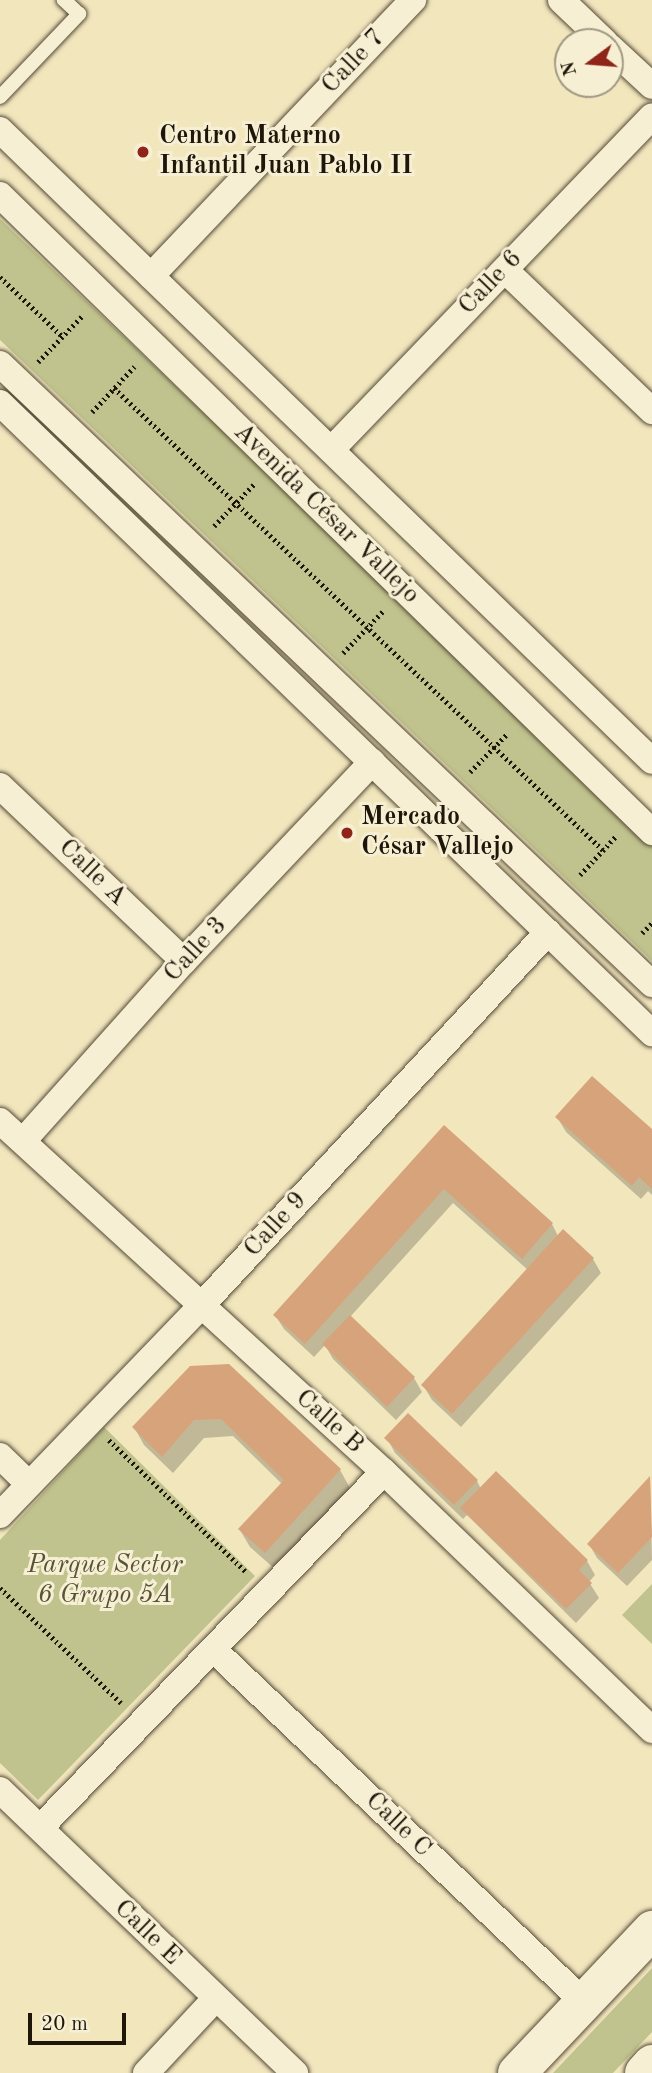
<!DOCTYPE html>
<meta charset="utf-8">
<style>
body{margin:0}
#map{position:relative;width:652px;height:2073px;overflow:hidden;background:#f2e6bd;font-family:"Old Standard TT",serif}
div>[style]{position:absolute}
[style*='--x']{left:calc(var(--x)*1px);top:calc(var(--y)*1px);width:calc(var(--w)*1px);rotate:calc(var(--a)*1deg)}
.green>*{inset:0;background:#c0c38d}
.shadow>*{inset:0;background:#0003}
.building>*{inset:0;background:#d7a37b}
.path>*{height:4.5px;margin-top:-2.25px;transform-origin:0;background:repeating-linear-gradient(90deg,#1f160a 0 2px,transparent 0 5.5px)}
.roads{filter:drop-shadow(0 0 2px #544a37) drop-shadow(0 0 2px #544a37)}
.lane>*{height:14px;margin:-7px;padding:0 7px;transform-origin:7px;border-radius:7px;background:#f7efd4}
.street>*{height:26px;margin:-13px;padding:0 13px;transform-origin:13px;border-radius:13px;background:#f7efd4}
.secondary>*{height:38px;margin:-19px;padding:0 19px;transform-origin:19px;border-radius:19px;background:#f7efd4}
.dots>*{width:19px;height:19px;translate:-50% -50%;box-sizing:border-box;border:4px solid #f7efd4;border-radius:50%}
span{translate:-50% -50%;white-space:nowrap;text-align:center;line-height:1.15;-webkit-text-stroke:6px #f7efd4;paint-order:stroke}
.street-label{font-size:26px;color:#1f160a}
.poi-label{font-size:26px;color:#1f160a;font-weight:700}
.left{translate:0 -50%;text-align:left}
.park-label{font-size:26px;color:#575338;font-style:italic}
.north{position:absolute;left:554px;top:28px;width:70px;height:70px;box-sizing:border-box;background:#f7efd4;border:2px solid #a19883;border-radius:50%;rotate:254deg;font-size:19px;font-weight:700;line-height:28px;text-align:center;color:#1f160a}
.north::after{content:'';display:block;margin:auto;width:24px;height:32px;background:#8f2418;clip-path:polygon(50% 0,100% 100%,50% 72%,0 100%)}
.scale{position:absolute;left:28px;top:2013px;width:98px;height:32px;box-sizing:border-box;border:4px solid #1f160a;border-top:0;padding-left:9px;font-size:21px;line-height:24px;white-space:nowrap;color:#1f160a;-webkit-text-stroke:5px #f7efd4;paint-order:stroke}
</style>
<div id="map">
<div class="green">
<i style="clip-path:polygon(0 219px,652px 840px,652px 961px,0 340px)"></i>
<i style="clip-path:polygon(104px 1427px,255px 1576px,38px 1800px,0 1763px,0 1540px)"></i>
<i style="clip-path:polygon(652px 1584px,652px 1644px,622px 1615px)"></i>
<i style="clip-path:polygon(652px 1968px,652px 2032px,613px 2073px,553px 2073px)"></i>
</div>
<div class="shadow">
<i style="clip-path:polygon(557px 1117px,652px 1132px,652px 1195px,648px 1191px,641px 1199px,566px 1132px)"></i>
<i style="clip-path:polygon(444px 1127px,552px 1224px,558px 1236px,593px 1259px,601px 1273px,461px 1427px,432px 1400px,423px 1385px,528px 1270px,453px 1203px,350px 1317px,414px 1378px,422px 1392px,396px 1420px,333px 1359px,325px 1345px,314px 1357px,284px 1329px,275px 1315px)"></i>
<i style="clip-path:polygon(191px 1367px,340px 1470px,350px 1488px,276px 1570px,250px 1547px,240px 1530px,282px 1484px,233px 1436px,204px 1438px,173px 1473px,144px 1445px,134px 1427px)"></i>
<i style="clip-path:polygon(387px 1438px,477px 1481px,481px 1489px,587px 1561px,595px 1575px,589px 1582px,599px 1598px,576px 1623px,467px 1515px,463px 1519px,395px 1453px)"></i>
<i style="clip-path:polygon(650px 1478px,652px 1560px,627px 1586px,597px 1558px,589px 1544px)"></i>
</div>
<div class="building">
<i style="clip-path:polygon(592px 1076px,652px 1129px,652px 1189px,639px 1177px,632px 1186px,555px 1117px)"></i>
<i style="clip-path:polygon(444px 1125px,553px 1223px,522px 1259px,444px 1189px,305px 1344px,273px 1315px)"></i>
<i style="clip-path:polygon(563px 1229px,594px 1258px,452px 1414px,421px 1385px)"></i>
<i style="clip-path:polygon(350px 1315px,415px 1377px,387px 1407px,322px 1344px)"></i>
<i style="clip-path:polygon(229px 1364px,341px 1469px,265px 1553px,238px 1529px,284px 1480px,221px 1419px,194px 1420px,162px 1457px,132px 1427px,190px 1366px)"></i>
<i style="clip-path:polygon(408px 1413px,478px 1480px,454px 1505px,384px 1438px)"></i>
<i style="clip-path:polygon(496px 1471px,588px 1560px,579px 1570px,592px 1583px,566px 1609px,460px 1508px)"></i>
<i style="clip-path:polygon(650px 1476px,652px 1537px,618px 1573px,587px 1544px)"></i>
</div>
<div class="path">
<i style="--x:0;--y:277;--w:87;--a:43.6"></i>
<i style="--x:38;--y:362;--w:65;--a:-46.2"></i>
<i style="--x:114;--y:388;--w:673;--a:43.37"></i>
<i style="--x:92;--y:412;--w:62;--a:-47"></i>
<i style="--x:214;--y:526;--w:58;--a:-46.4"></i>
<i style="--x:343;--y:653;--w:58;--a:-46.4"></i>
<i style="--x:470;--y:772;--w:54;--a:-45.7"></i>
<i style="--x:580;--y:875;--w:54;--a:-47.2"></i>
<i style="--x:642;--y:933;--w:14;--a:-45"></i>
<i style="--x:109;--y:1440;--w:192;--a:43.9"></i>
<i style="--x:0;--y:1588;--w:167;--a:43.5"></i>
</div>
<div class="roads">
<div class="lane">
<i style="--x:0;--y:97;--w:115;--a:-46.4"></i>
<i style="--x:79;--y:14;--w:21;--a:-137"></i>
</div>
<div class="street">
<i style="--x:561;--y:0;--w:61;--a:43.7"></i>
<i style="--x:610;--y:47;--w:57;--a:42.9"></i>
<i style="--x:0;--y:130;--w:907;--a:44.06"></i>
<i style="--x:0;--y:195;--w:912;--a:44.33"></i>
<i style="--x:505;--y:270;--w:204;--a:43.8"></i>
<i style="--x:151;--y:276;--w:381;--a:-46.5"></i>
<i style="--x:0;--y:364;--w:900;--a:43.56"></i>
<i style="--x:0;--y:403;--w:907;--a:44.02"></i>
<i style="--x:331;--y:450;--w:463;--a:-46.1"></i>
<i style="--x:0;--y:786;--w:254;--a:43.6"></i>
<i style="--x:0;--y:1121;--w:520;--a:42.43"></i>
<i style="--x:384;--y:1472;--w:372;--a:43.9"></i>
<i style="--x:23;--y:1141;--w:241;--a:-48.2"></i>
<i style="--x:184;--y:961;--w:274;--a:-46.6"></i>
<i style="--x:0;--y:1456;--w:40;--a:44"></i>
<i style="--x:0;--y:1515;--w:290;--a:-46.1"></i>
<i style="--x:201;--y:1306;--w:510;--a:-47.14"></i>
<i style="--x:213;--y:1649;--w:512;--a:43.58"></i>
<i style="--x:0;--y:1790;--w:409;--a:43.8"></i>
<i style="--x:40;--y:1828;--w:495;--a:-46"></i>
<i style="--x:146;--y:2073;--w:101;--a:-47"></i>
</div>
<div class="secondary">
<i style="--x:517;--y:2073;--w:197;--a:-46.6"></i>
<i style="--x:644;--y:2073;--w:12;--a:-48"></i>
</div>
</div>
<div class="dots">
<i style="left:143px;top:152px;background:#8f2418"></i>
<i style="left:347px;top:833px;background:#8f2418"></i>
</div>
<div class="street-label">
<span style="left:354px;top:62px;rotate:-46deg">Calle 7</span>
<span style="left:491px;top:283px;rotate:-46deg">Calle 6</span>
<span style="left:326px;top:514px;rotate:44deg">Avenida César Vallejo</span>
<span style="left:92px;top:873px;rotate:44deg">Calle A</span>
<span style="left:196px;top:950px;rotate:-47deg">Calle 3</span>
<span style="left:276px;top:1225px;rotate:-47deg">Calle 9</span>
<span style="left:329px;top:1422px;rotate:42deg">Calle B</span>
<span style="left:398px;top:1825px;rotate:44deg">Calle C</span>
<span style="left:147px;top:1933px;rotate:44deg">Calle E</span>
</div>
<div class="poi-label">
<span class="left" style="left:159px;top:152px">Centro Materno<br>Infantil Juan Pablo II</span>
<span class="left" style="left:361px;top:833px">Mercado<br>César Vallejo</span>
</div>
<div class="park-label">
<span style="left:105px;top:1581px">Parque Sector<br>6 Grupo 5A</span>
</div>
<div class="north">N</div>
<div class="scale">20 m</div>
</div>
